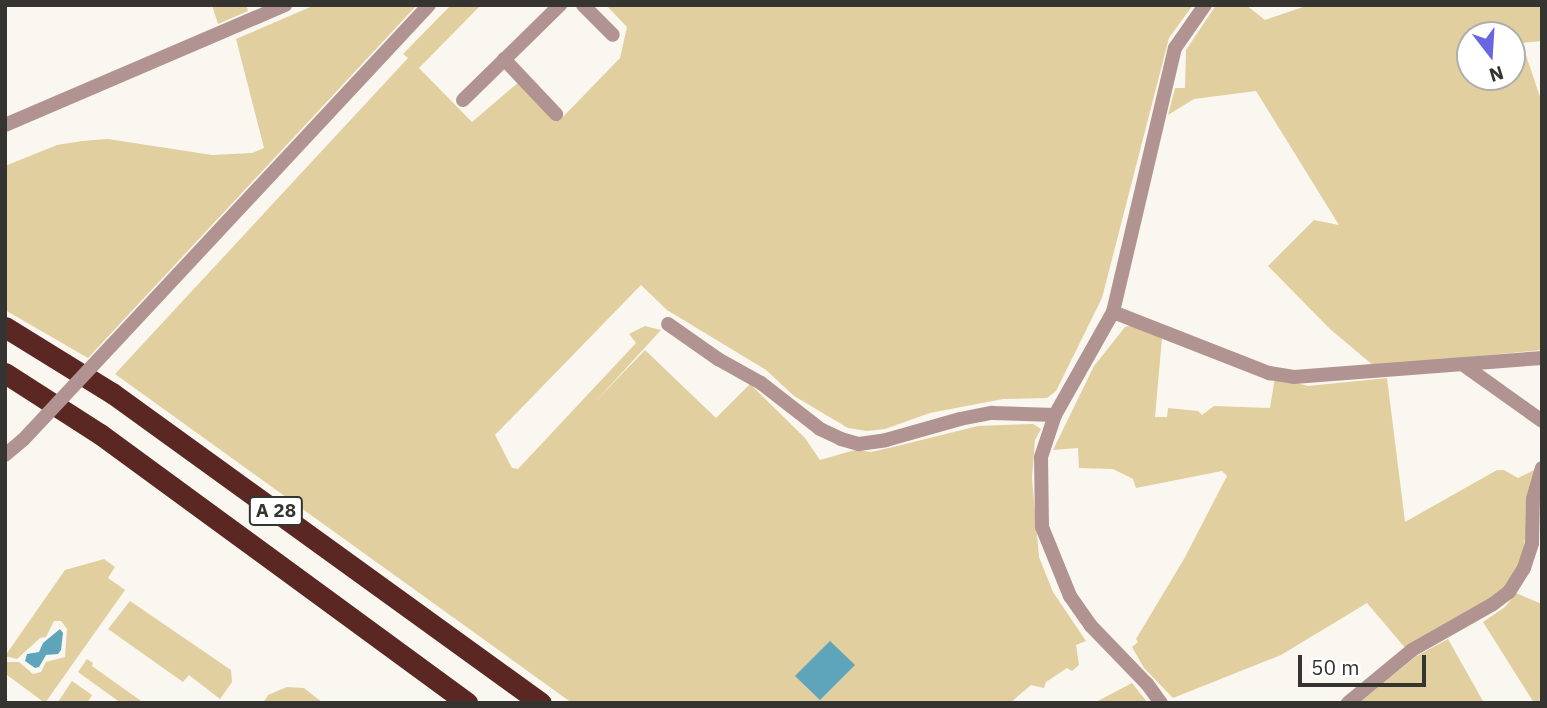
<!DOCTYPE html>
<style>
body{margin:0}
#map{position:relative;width:1547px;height:708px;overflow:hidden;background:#f9f7ef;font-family:"IBM Plex Sans",sans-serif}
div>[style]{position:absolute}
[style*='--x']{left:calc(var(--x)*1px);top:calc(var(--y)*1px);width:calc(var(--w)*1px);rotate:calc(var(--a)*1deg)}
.green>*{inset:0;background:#e1cf9f}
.water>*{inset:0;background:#5ea4ba}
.minor>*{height:14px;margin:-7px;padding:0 7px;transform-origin:7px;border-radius:7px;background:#b19491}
.tertiary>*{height:14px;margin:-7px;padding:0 7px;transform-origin:7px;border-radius:7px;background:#b19491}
.motorway>*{height:21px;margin:-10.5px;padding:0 10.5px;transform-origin:10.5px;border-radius:10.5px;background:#5b2723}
.tertiary-bridge>*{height:14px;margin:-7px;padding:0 7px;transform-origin:7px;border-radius:7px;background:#b19491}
span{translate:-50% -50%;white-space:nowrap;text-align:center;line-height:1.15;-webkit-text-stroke:5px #fff;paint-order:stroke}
.shield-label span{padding:2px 5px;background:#fff;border:2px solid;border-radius:5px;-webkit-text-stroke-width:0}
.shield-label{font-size:19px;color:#353431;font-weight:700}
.frame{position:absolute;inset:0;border:7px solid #353431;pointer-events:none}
.north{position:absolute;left:1456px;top:21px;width:70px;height:70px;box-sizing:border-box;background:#fff;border:2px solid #aeaead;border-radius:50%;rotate:163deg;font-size:19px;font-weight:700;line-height:28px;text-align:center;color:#353431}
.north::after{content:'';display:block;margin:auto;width:24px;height:32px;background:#6866e0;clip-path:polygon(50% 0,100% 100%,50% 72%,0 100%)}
.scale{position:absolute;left:1298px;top:655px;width:128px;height:32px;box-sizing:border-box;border:4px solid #353431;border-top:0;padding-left:9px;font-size:21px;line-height:24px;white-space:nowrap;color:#353431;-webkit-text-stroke:5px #fff;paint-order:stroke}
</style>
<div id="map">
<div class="green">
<i style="clip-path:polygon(212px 5px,246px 5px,248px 11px,218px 24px)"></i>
<i style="clip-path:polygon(315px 5px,417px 5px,88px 358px,5px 310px,5px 166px,57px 145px,82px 141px,108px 139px,212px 155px,252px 153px,264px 148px,236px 39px)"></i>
<i style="clip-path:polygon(451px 5px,481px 5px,419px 68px,472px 122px,520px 81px,559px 121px,620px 58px,627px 27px,606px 5px,1193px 5px,1169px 38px,1102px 298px,1056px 391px,1047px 398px,1003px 399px,930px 413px,885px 429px,867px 431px,848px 428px,794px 396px,766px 370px,667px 310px,641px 285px,495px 435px,512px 468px,518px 469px,636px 343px,629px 334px,645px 326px,661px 330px,595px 402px,645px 350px,716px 418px,750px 384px,805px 438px,820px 460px,855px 450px,871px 452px,893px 447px,978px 426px,1033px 424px,1041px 429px,1035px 440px,1032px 478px,1039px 557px,1053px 592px,1086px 641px,1076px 645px,1079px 665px,1072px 671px,1067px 668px,1046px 682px,1044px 688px,1031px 685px,1010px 703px,572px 703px,115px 374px,408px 58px,403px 54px)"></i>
<i style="clip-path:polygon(evenodd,1216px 5px,1246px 5px,1265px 20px,1309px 5px,1542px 5px,1542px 41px,1522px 43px,1542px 103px,1542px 350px,1374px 366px,1330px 329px,1268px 266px,1314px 220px,1339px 225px,1256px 91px,1194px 99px,1168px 115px,1175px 88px,1185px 88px,1186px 50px,1216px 5px,1470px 35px,1512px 35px,1512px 77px,1470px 77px,1470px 35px)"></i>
<i style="clip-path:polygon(1136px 324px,1162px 338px,1155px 417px,1167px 417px,1168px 408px,1198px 411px,1202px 415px,1214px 406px,1270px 408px,1275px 377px,1308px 386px,1387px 378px,1405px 522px,1497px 470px,1504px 470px,1518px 478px,1534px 470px,1522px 560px,1504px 588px,1491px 599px,1406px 649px,1367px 603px,1281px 655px,1173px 698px,1144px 668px,1132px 647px,1138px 642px,1136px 639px,1184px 559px,1227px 476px,1222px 471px,1136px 488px,1133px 479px,1113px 469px,1079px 468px,1078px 448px,1053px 450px,1094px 366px,1125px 327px)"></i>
<i style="clip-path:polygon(104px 559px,115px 567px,108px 578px,125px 590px,45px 703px,7px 675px,5px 662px,19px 662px,33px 674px,41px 672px,46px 662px,65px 657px,67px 629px,61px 621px,54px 621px,46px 637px,40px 638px,17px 659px,5px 656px,65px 570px)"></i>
<i style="clip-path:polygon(1516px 593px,1542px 604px,1542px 703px,1534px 703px,1483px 622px,1505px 607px)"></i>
<i style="clip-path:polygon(130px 601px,231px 670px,232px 682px,220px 699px,189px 675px,183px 682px,108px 629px)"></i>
<i style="clip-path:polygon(1448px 639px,1484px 703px,1359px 703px,1415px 657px)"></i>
<i style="clip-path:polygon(87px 659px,93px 663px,92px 666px,144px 703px,121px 703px,78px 672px)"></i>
<i style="clip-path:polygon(72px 681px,92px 695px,87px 703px,58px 702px)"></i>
<i style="clip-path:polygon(1132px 683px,1148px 703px,1094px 703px)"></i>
<i style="clip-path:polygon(287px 687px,304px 688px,323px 703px,263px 703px,268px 695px)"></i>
</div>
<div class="water">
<i style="clip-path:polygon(60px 629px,63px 633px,61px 650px,58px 654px,46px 655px,39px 667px,35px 668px,25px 661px,27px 654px,39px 652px,43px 643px)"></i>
<i style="clip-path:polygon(830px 641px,855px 665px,820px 700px,795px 676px)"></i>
</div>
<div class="minor">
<i style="--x:583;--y:5;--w:42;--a:45"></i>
<i style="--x:504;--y:59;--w:76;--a:46.6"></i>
<i style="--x:463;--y:100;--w:136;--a:-44.4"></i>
<i style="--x:5;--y:125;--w:305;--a:-23.2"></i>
<i style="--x:1113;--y:312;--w:271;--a:-76.8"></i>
<i style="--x:1175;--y:48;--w:52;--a:-55.1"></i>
<i style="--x:668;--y:324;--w:61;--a:35"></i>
<i style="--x:718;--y:359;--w:49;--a:29.2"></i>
<i style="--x:761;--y:383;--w:75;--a:37.9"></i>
<i style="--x:820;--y:429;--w:23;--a:25"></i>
<i style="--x:841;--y:439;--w:19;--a:16"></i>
<i style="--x:859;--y:444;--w:27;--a:-8"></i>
<i style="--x:886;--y:440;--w:77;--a:-15.8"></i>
<i style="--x:960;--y:419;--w:33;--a:-11"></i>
<i style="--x:992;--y:413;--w:63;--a:1.8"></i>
<i style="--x:1465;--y:366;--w:95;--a:35.5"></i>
<i style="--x:1161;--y:703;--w:24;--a:-126"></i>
<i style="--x:1147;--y:684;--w:81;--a:-134"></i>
<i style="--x:1091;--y:626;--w:37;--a:-125"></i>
<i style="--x:1070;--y:596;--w:74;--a:-112.1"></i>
<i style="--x:1042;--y:527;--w:70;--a:-90.8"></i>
<i style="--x:1041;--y:457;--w:44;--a:-71.6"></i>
<i style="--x:1055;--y:415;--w:118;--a:-60.6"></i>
<i style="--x:1113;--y:312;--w:168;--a:21.4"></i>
<i style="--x:1269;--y:373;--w:25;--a:9"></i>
<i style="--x:1294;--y:377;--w:249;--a:-4.4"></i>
<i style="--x:1348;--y:703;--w:83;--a:-39.6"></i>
<i style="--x:1412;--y:650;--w:93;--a:-29.6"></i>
<i style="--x:1493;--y:604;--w:20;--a:-37"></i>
<i style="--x:1509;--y:592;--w:28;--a:-58"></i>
<i style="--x:1524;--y:568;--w:26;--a:-72"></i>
<i style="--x:1532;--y:543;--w:44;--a:-88.7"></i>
<i style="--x:1533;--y:499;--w:32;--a:-74"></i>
</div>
<div class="tertiary">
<i style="--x:111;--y:346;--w:466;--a:-47"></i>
<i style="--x:5;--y:455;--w:23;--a:-40"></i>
</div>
<div class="motorway">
<i style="--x:5;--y:327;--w:126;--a:31.7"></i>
<i style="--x:112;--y:393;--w:529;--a:35.85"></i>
<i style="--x:5;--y:373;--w:113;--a:32.7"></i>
<i style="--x:100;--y:434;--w:455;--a:36.2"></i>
</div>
<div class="tertiary-bridge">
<i style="--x:23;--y:440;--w:129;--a:-46.9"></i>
</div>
<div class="shield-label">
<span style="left:276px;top:511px">A 28</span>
</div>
<div class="frame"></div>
<div class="north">N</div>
<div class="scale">50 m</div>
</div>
